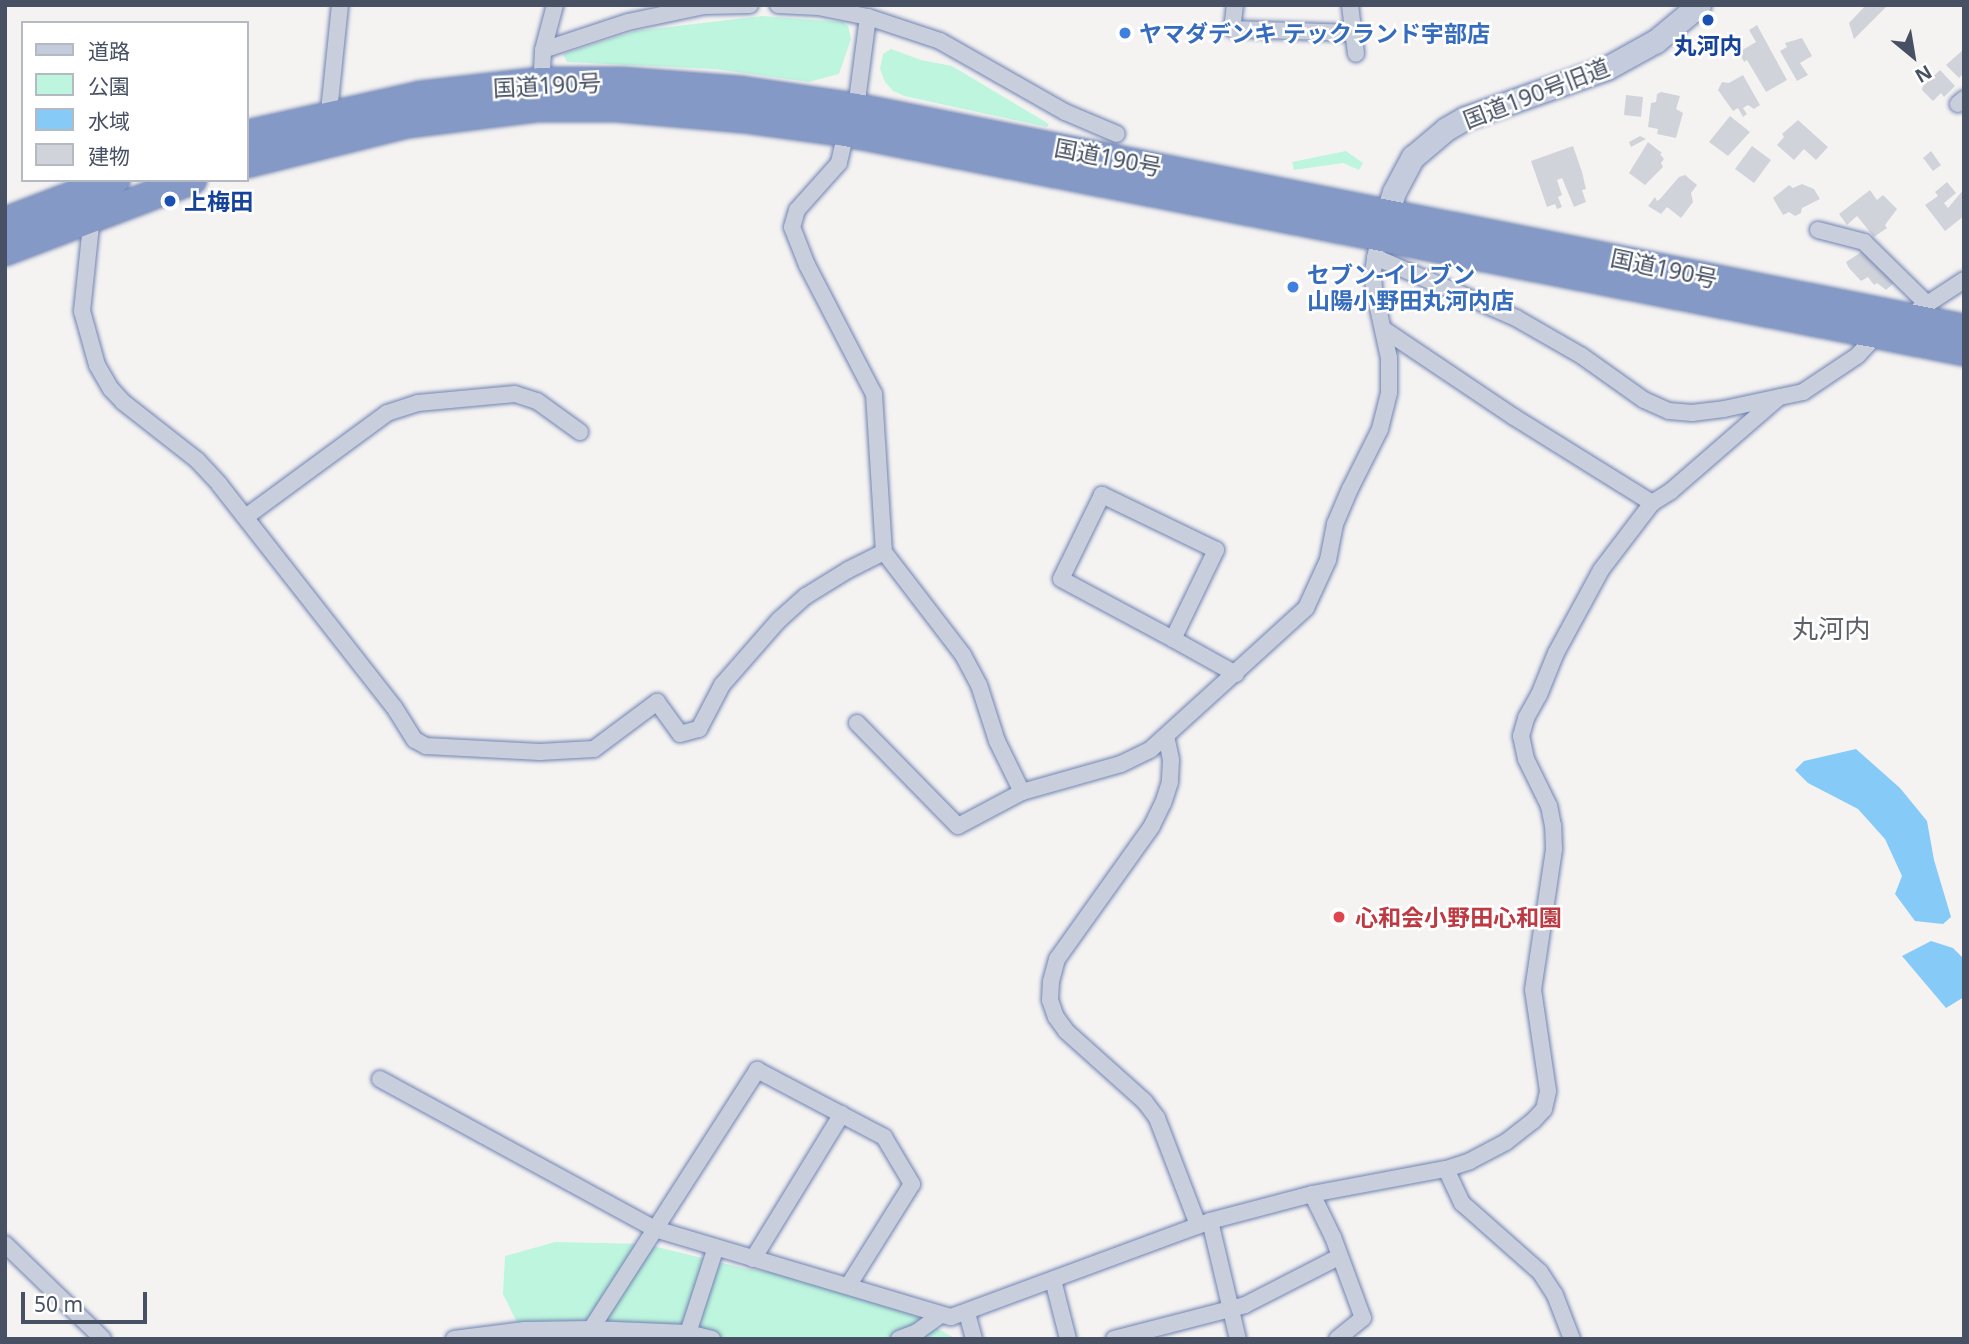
<!DOCTYPE html>
<meta charset="utf-8">
<style>
body{margin:0}
#map{position:relative;width:1969px;height:1344px;overflow:hidden;background:#f5f3f2;font-family:"Noto Sans","Noto Sans JP",sans-serif}
div>[style]{position:absolute}
[style*='--x']{left:calc(var(--x)*1px);top:calc(var(--y)*1px);width:calc(var(--w)*1px);rotate:calc(var(--a)*1deg)}
.green>*{inset:0;background:#bef5de}
.water>*{inset:0;background:#86caf7}
.building>*{inset:0;background:#d1d3da}
.roads{filter:drop-shadow(0 0 2px #7083b2) drop-shadow(0 0 2px #7083b2)}
.street>*{height:16px;margin:-8px;padding:0 8px;transform-origin:8px;border-radius:8px;background:#c8cedb}
.secondary>*{height:23px;margin:-11.5px;padding:0 11.5px;transform-origin:11.5px;border-radius:11.5px;background:#c3cbdd}
.highway>*{height:28px;margin:-14px;padding:0 14px;transform-origin:14px;border-radius:14px;background:#8599c6}
.dots>*{width:19px;height:19px;translate:-50% -50%;box-sizing:border-box;border:4px solid #fff;border-radius:50%}
span{translate:-50% -50%;white-space:nowrap;text-align:center;line-height:1.15;-webkit-text-stroke:5px #fff;paint-order:stroke}
.shop-label{font-size:23px;color:#366cbe;font-weight:700}
.left{translate:0 -50%;text-align:left}
.transit-label{font-size:23px;color:#164399;font-weight:700}
.street-label{font-size:23px;color:#475163}
.health-label{font-size:23px;color:#be3a42;font-weight:700}
.quarter-label{font-size:26px;color:#5e6168}
.frame{position:absolute;inset:0;border:7px solid #475163;pointer-events:none}
.legend{position:absolute;left:21px;top:21px;width:228px;height:161px;box-sizing:border-box;background:#fff;border:2px solid #b5b9c1;margin:0;padding:9px 12px;list-style:none;font-size:21px;color:#475163}
.legend li{display:flex;align-items:center;gap:14px;height:35px}
.legend b{width:35px;border:2px solid #b5b9c1}
.north{position:absolute;left:1878px;top:21px;width:70px;height:70px;-webkit-text-stroke:5px #fff;paint-order:stroke;rotate:150deg;font-size:19px;font-weight:700;line-height:28px;text-align:center;color:#475163}
.north::after{content:'';display:block;margin:auto;width:24px;height:32px;background:#475163;clip-path:polygon(50% 0,100% 100%,50% 72%,0 100%)}
.scale{position:absolute;left:21px;top:1292px;width:126px;height:32px;box-sizing:border-box;border:4px solid #475163;border-top:0;padding-left:9px;font-size:21px;line-height:24px;white-space:nowrap;color:#475163;-webkit-text-stroke:5px #fff;paint-order:stroke}
</style>
<div id="map">
<div class="green">
<i style="clip-path:polygon(762px 16px,843px 22px,848px 26px,851px 39px,839px 74px,809px 82px,715px 69px,567px 62px,563px 54px,635px 31px)"></i>
<i style="clip-path:polygon(891px 49px,921px 60px,952px 66px,1049px 124px,1047px 127px,904px 96px,893px 91px,885px 82px,880px 69px,883px 54px)"></i>
<i style="clip-path:polygon(1346px 151px,1363px 163px,1359px 170px,1343px 163px,1294px 170px,1292px 162px)"></i>
<i style="clip-path:polygon(555px 1242px,645px 1244px,747px 1269px,857px 1283px,956px 1339px,525px 1339px,503px 1294px,505px 1256px)"></i>
</div>
<div class="water">
<i style="clip-path:polygon(1856px 749px,1900px 788px,1927px 821px,1934px 860px,1951px 917px,1943px 924px,1915px 921px,1895px 894px,1902px 876px,1885px 839px,1858px 809px,1808px 783px,1795px 770px,1804px 761px)"></i>
<i style="clip-path:polygon(1931px 941px,1953px 948px,1964px 959px,1964px 997px,1946px 1008px,1902px 956px)"></i>
</div>
<div class="building">
<i style="clip-path:polygon(1866px 5px,1888px 5px,1854px 39px,1849px 23px)"></i>
<i style="clip-path:polygon(1757px 25px,1787px 80px,1766px 92px,1747px 60px,1744px 62px,1739px 52px,1756px 42px,1749px 30px)"></i>
<i style="clip-path:polygon(1802px 38px,1812px 56px,1800px 63px,1808px 75px,1797px 81px,1780px 51px,1787px 47px,1785px 43px)"></i>
<i style="clip-path:polygon(1964px 49px,1964px 73px,1959px 78px,1946px 65px)"></i>
<i style="clip-path:polygon(1940px 70px,1955px 86px,1944px 97px,1941px 93px,1933px 101px,1922px 90px,1923px 86px)"></i>
<i style="clip-path:polygon(1743px 75px,1760px 105px,1754px 109px,1748px 105px,1743px 108px,1747px 114px,1743px 117px,1738px 108px,1733px 111px,1718px 90px,1722px 82px,1729px 83px)"></i>
<i style="clip-path:polygon(1661px 92px,1680px 96px,1676px 109px,1683px 113px,1676px 138px,1657px 134px,1658px 129px,1648px 127px,1651px 103px,1656px 102px,1657px 94px)"></i>
<i style="clip-path:polygon(1626px 95px,1643px 97px,1641px 117px,1624px 115px)"></i>
<i style="clip-path:polygon(1730px 116px,1750px 132px,1728px 156px,1709px 142px)"></i>
<i style="clip-path:polygon(1798px 120px,1828px 147px,1816px 160px,1804px 149px,1794px 160px,1777px 145px,1784px 137px,1782px 134px)"></i>
<i style="clip-path:polygon(1640px 136px,1646px 139px,1631px 147px,1629px 142px)"></i>
<i style="clip-path:polygon(1648px 142px,1662px 153px,1660px 154px,1664px 159px,1661px 163px,1663px 167px,1645px 185px,1629px 173px)"></i>
<i style="clip-path:polygon(1573px 146px,1582px 172px,1586px 189px,1582px 190px,1586px 202px,1574px 207px,1562px 178px,1557px 180px,1562px 195px,1558px 197px,1562px 207px,1557px 209px,1555px 204px,1547px 207px,1531px 161px)"></i>
<i style="clip-path:polygon(1752px 146px,1771px 160px,1754px 183px,1735px 169px)"></i>
<i style="clip-path:polygon(1931px 151px,1941px 165px,1933px 171px,1923px 158px)"></i>
<i style="clip-path:polygon(1685px 175px,1697px 185px,1691px 193px,1693px 202px,1681px 218px,1667px 207px,1661px 214px,1648px 206px,1655px 197px,1657px 201px,1660px 199px,1679px 177px)"></i>
<i style="clip-path:polygon(1947px 182px,1956px 193px,1944px 203px,1948px 208px,1964px 189px,1964px 216px,1945px 231px,1925px 205px,1938px 196px,1935px 192px)"></i>
<i style="clip-path:polygon(1802px 184px,1814px 189px,1820px 199px,1802px 208px,1801px 213px,1795px 216px,1789px 212px,1783px 215px,1773px 198px,1789px 185px,1793px 188px)"></i>
<i style="clip-path:polygon(1870px 190px,1877px 200px,1883px 195px,1897px 209px,1885px 225px,1887px 228px,1874px 237px,1857px 216px,1847px 225px,1839px 214px)"></i>
<i style="clip-path:polygon(1863px 251px,1895px 282px,1886px 290px,1877px 283px,1874px 285px,1868px 277px,1861px 281px,1849px 268px,1846px 262px)"></i>
</div>
<div class="roads">
<div class="street">
<i style="--x:778;--y:5;--w:40;--a:2.9"></i>
<i style="--x:818;--y:7;--w:51;--a:11.3"></i>
<i style="--x:868;--y:17;--w:76;--a:18.4"></i>
<i style="--x:940;--y:41;--w:144;--a:29.6"></i>
<i style="--x:1065;--y:112;--w:56;--a:22.9"></i>
<i style="--x:1235;--y:5;--w:24;--a:97"></i>
<i style="--x:1232;--y:29;--w:122;--a:1.9"></i>
<i style="--x:1350;--y:5;--w:49;--a:83"></i>
<i style="--x:868;--y:17;--w:92;--a:97.5"></i>
<i style="--x:856;--y:108;--w:26;--a:113"></i>
<i style="--x:846;--y:132;--w:32;--a:103"></i>
<i style="--x:839;--y:163;--w:63;--a:131.8"></i>
<i style="--x:797;--y:210;--w:18;--a:106"></i>
<i style="--x:792;--y:227;--w:41;--a:68.5"></i>
<i style="--x:807;--y:265;--w:145;--a:62.6"></i>
<i style="--x:874;--y:394;--w:158;--a:86.4"></i>
<i style="--x:884;--y:552;--w:130;--a:52.5"></i>
<i style="--x:963;--y:655;--w:34;--a:62"></i>
<i style="--x:979;--y:685;--w:59;--a:72.2"></i>
<i style="--x:997;--y:741;--w:57;--a:63.9"></i>
<i style="--x:1022;--y:792;--w:103;--a:-15.8"></i>
<i style="--x:1121;--y:764;--w:32;--a:-26"></i>
<i style="--x:1150;--y:750;--w:211;--a:-42.3"></i>
<i style="--x:1306;--y:608;--w:53;--a:-65.4"></i>
<i style="--x:1328;--y:560;--w:37;--a:-79"></i>
<i style="--x:1335;--y:524;--w:38;--a:-67"></i>
<i style="--x:1350;--y:489;--w:67;--a:-63.4"></i>
<i style="--x:1380;--y:429;--w:38;--a:-76"></i>
<i style="--x:1389;--y:392;--w:34;--a:-90"></i>
<i style="--x:1389;--y:358;--w:70;--a:-102.4"></i>
<i style="--x:1374;--y:290;--w:19;--a:-93"></i>
<i style="--x:1373;--y:271;--w:34;--a:-80"></i>
<i style="--x:543;--y:50;--w:89;--a:-18.2"></i>
<i style="--x:628;--y:22;--w:78;--a:-11.9"></i>
<i style="--x:704;--y:6;--w:46;--a:-1.2"></i>
<i style="--x:541;--y:89;--w:39;--a:-87"></i>
<i style="--x:543;--y:50;--w:47;--a:-75.1"></i>
<i style="--x:1958;--y:104;--w:8;--a:-40"></i>
<i style="--x:328;--y:121;--w:117;--a:-84.1"></i>
<i style="--x:92;--y:216;--w:96;--a:96"></i>
<i style="--x:82;--y:311;--w:56;--a:74.5"></i>
<i style="--x:97;--y:365;--w:28;--a:60"></i>
<i style="--x:111;--y:389;--w:18;--a:47"></i>
<i style="--x:123;--y:402;--w:94;--a:38.1"></i>
<i style="--x:197;--y:460;--w:33;--a:47"></i>
<i style="--x:219;--y:484;--w:283;--a:51.9"></i>
<i style="--x:394;--y:707;--w:39;--a:58"></i>
<i style="--x:415;--y:740;--w:13;--a:29"></i>
<i style="--x:426;--y:746;--w:114;--a:3"></i>
<i style="--x:540;--y:752;--w:54;--a:-3.2"></i>
<i style="--x:594;--y:749;--w:79;--a:-36.7"></i>
<i style="--x:657;--y:702;--w:39;--a:54"></i>
<i style="--x:680;--y:734;--w:20;--a:-15"></i>
<i style="--x:699;--y:729;--w:50;--a:-62.4"></i>
<i style="--x:722;--y:685;--w:86;--a:-48.8"></i>
<i style="--x:779;--y:620;--w:36;--a:-42"></i>
<i style="--x:806;--y:596;--w:49;--a:-31.8"></i>
<i style="--x:848;--y:570;--w:40;--a:-26.6"></i>
<i style="--x:1818;--y:230;--w:48;--a:14.6"></i>
<i style="--x:1864;--y:242;--w:88;--a:44.5"></i>
<i style="--x:1375;--y:257;--w:154;--a:23.4"></i>
<i style="--x:1516;--y:318;--w:76;--a:29.9"></i>
<i style="--x:1582;--y:356;--w:76;--a:35.4"></i>
<i style="--x:1644;--y:400;--w:27;--a:24"></i>
<i style="--x:1669;--y:411;--w:23;--a:5"></i>
<i style="--x:1692;--y:413;--w:32;--a:-7"></i>
<i style="--x:1724;--y:409;--w:81;--a:-12.1"></i>
<i style="--x:1803;--y:392;--w:65;--a:-33.7"></i>
<i style="--x:1857;--y:356;--w:34;--a:-47"></i>
<i style="--x:1906;--y:318;--w:69;--a:-33.2"></i>
<i style="--x:1383;--y:329;--w:158;--a:33.9"></i>
<i style="--x:1514;--y:417;--w:163;--a:31.9"></i>
<i style="--x:247;--y:516;--w:174;--a:-36.3"></i>
<i style="--x:387;--y:413;--w:33;--a:-18"></i>
<i style="--x:418;--y:403;--w:97;--a:-5.3"></i>
<i style="--x:515;--y:394;--w:23;--a:18"></i>
<i style="--x:537;--y:401;--w:53;--a:35.8"></i>
<i style="--x:1173;--y:639;--w:99;--a:-64.2"></i>
<i style="--x:1216;--y:550;--w:127;--a:-154.2"></i>
<i style="--x:1102;--y:495;--w:93;--a:116"></i>
<i style="--x:1061;--y:579;--w:127;--a:28.2"></i>
<i style="--x:1173;--y:639;--w:72;--a:29.1"></i>
<i style="--x:857;--y:723;--w:144;--a:45.6"></i>
<i style="--x:958;--y:826;--w:72;--a:-28"></i>
<i style="--x:1166;--y:736;--w:25;--a:78"></i>
<i style="--x:1171;--y:760;--w:22;--a:93"></i>
<i style="--x:1170;--y:782;--w:22;--a:108"></i>
<i style="--x:1163;--y:803;--w:25;--a:116"></i>
<i style="--x:1152;--y:826;--w:163;--a:125.5"></i>
<i style="--x:1057;--y:959;--w:23;--a:105"></i>
<i style="--x:1051;--y:981;--w:19;--a:93"></i>
<i style="--x:1050;--y:1000;--w:18;--a:71"></i>
<i style="--x:1056;--y:1017;--w:17;--a:54"></i>
<i style="--x:1066;--y:1031;--w:106;--a:41.9"></i>
<i style="--x:1145;--y:1102;--w:20;--a:53"></i>
<i style="--x:1157;--y:1118;--w:115;--a:69"></i>
<i style="--x:380;--y:1079;--w:313;--a:28.6"></i>
<i style="--x:655;--y:1229;--w:309;--a:16.6"></i>
<i style="--x:951;--y:1317;--w:276;--a:-20.3"></i>
<i style="--x:1210;--y:1221;--w:106;--a:-14.8"></i>
<i style="--x:1312;--y:1194;--w:136;--a:-10.6"></i>
<i style="--x:1446;--y:1169;--w:25;--a:-18"></i>
<i style="--x:1470;--y:1161;--w:41;--a:-27.8"></i>
<i style="--x:1506;--y:1142;--w:34;--a:-38"></i>
<i style="--x:1533;--y:1121;--w:16;--a:-47"></i>
<i style="--x:1544;--y:1109;--w:18;--a:-77"></i>
<i style="--x:1548;--y:1091;--w:102;--a:-98.4"></i>
<i style="--x:1533;--y:990;--w:143;--a:-81.5"></i>
<i style="--x:1554;--y:849;--w:23;--a:-92"></i>
<i style="--x:1553;--y:826;--w:20;--a:-101"></i>
<i style="--x:1549;--y:806;--w:52;--a:-116.1"></i>
<i style="--x:1526;--y:759;--w:24;--a:-102"></i>
<i style="--x:1521;--y:736;--w:19;--a:-74"></i>
<i style="--x:1526;--y:718;--w:26;--a:-61"></i>
<i style="--x:1539;--y:695;--w:45;--a:-68"></i>
<i style="--x:1556;--y:653;--w:94;--a:-61.5"></i>
<i style="--x:1601;--y:570;--w:84;--a:-52.7"></i>
<i style="--x:1652;--y:503;--w:22;--a:-32"></i>
<i style="--x:1671;--y:491;--w:142;--a:-41"></i>
<i style="--x:1446;--y:1169;--w:38;--a:65"></i>
<i style="--x:1462;--y:1203;--w:104;--a:41.5"></i>
<i style="--x:1540;--y:1272;--w:27;--a:57"></i>
<i style="--x:1555;--y:1295;--w:47;--a:68.9"></i>
<i style="--x:1312;--y:1194;--w:48;--a:64"></i>
<i style="--x:1333;--y:1237;--w:86;--a:69.7"></i>
<i style="--x:1363;--y:1318;--w:33;--a:141"></i>
<i style="--x:1210;--y:1221;--w:121;--a:76.7"></i>
<i style="--x:5;--y:1244;--w:136;--a:44.1"></i>
<i style="--x:753;--y:1259;--w:170;--a:-58.5"></i>
<i style="--x:1053;--y:1280;--w:61;--a:75.7"></i>
<i style="--x:967;--y:1313;--w:27;--a:75"></i>
<i style="--x:591;--y:1329;--w:308;--a:-57.3"></i>
<i style="--x:757;--y:1070;--w:144;--a:27.8"></i>
<i style="--x:884;--y:1137;--w:55;--a:59.2"></i>
<i style="--x:912;--y:1184;--w:120;--a:122.1"></i>
<i style="--x:688;--y:1333;--w:90;--a:-72"></i>
<i style="--x:454;--y:1339;--w:71;--a:-7.3"></i>
<i style="--x:524;--y:1330;--w:67;--a:-0.9"></i>
<i style="--x:591;--y:1329;--w:97;--a:2.4"></i>
<i style="--x:688;--y:1333;--w:25;--a:14"></i>
<i style="--x:899;--y:1339;--w:19;--a:-21"></i>
<i style="--x:917;--y:1332;--w:29;--a:-36"></i>
<i style="--x:1114;--y:1339;--w:135;--a:-14.5"></i>
<i style="--x:1245;--y:1305;--w:106;--a:-27.1"></i>
</div>
<div class="secondary">
<i style="--x:1382;--y:229;--w:39;--a:-72"></i>
<i style="--x:1394;--y:192;--w:40;--a:-62"></i>
<i style="--x:1413;--y:157;--w:43;--a:-40.3"></i>
<i style="--x:1446;--y:129;--w:22;--a:-30"></i>
<i style="--x:1465;--y:118;--w:151;--a:-19.4"></i>
<i style="--x:1607;--y:68;--w:56;--a:-28.9"></i>
<i style="--x:1656;--y:41;--w:56;--a:-39.9"></i>
</div>
<div class="highway">
<i style="--x:247;--y:135;--w:177;--a:-12.7"></i>
<i style="--x:420;--y:96;--w:122;--a:-6.6"></i>
<i style="--x:541;--y:82;--w:81;--a:0"></i>
<i style="--x:622;--y:82;--w:119;--a:4.3"></i>
<i style="--x:741;--y:91;--w:116;--a:8.4"></i>
<i style="--x:856;--y:108;--w:1130;--a:11.28"></i>
<i style="--x:247;--y:163;--w:166;--a:-14"></i>
<i style="--x:408;--y:123;--w:132;--a:-7"></i>
<i style="--x:539;--y:107;--w:78;--a:0"></i>
<i style="--x:617;--y:107;--w:127;--a:5"></i>
<i style="--x:744;--y:118;--w:103;--a:7.8"></i>
<i style="--x:846;--y:132;--w:1139;--a:11.08"></i>
<i style="--x:5;--y:222;--w:118;--a:-20.9"></i>
<i style="--x:5;--y:251;--w:200;--a:-20.8"></i>
</div>
</div>
<div class="dots">
<i style="left:1708px;top:20px;background:#1a4fb4"></i>
<i style="left:1125px;top:33px;background:#3f7fe0"></i>
<i style="left:170px;top:201px;background:#1a4fb4"></i>
<i style="left:1293px;top:287px;background:#3f7fe0"></i>
<i style="left:1339px;top:917px;background:#e0444e"></i>
</div>
<div class="shop-label">
<span class="left" style="left:1139px;top:33px">ヤマダデンキ テックランド宇部店</span>
<span class="left" style="left:1307px;top:287px">セブン-イレブン<br>山陽小野田丸河内店</span>
</div>
<div class="transit-label">
<span style="left:1708px;top:45px">丸河内</span>
<span class="left" style="left:184px;top:201px">上梅田</span>
</div>
<div class="street-label">
<span style="left:547px;top:85px;rotate:-3deg">国道190号</span>
<span style="left:1536px;top:93px;rotate:-21deg">国道190号旧道</span>
<span style="left:1108px;top:157px;rotate:11deg">国道190号</span>
<span style="left:1664px;top:268px;rotate:12deg">国道190号</span>
</div>
<div class="health-label">
<span class="left" style="left:1355px;top:917px">心和会小野田心和園</span>
</div>
<div class="quarter-label">
<span style="left:1831px;top:629px">丸河内</span>
</div>
<div class="frame"></div>
<ul class="legend">
<li><b style="height:9px;background:#c3cbdd"></b>道路</li>
<li><b style="height:19px;background:#bef5de"></b>公園</li>
<li><b style="height:19px;background:#86caf7"></b>水域</li>
<li><b style="height:19px;background:#d1d3da"></b>建物</li>
</ul>
<div class="north">N</div>
<div class="scale">50 m</div>
</div>
